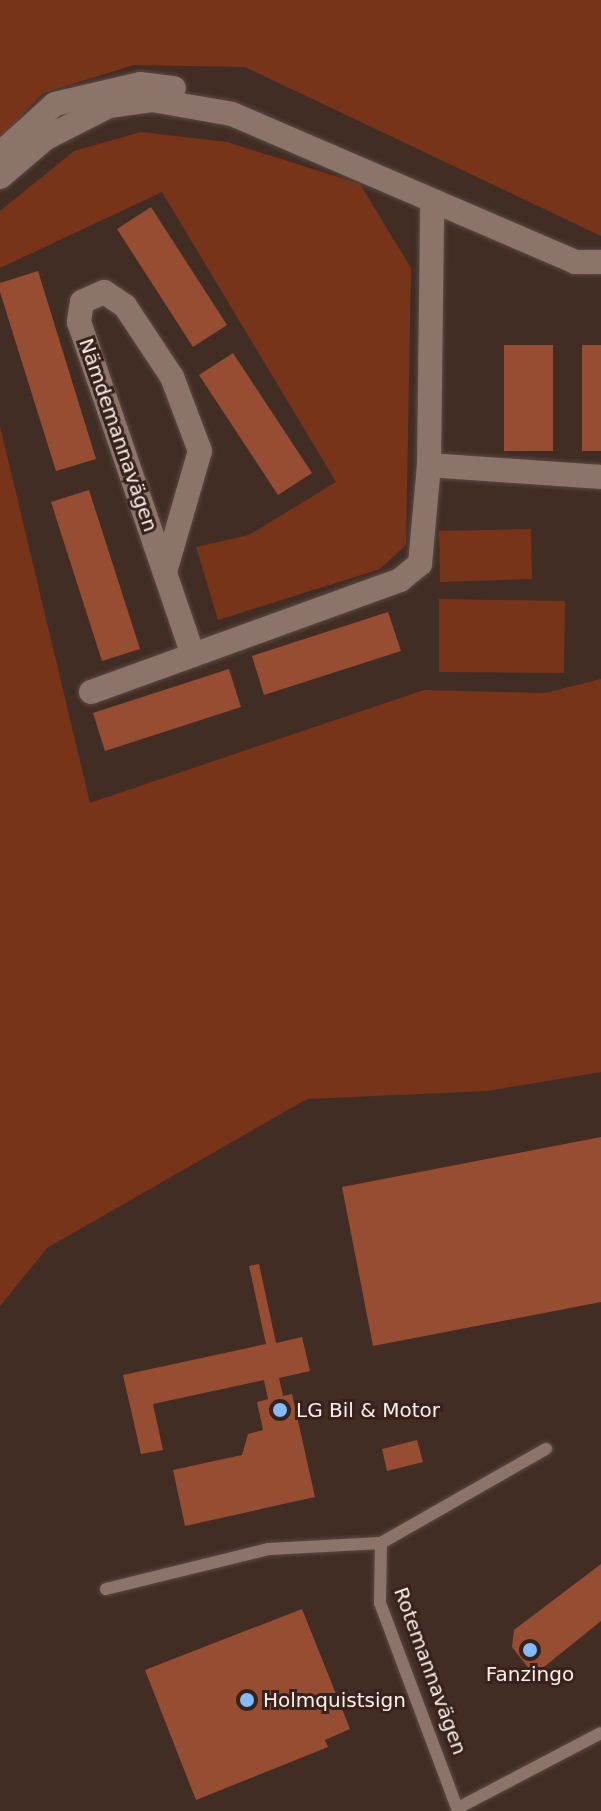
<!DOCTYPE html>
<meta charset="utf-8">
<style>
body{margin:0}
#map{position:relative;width:601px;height:1811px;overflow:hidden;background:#422d25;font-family:"DejaVu Sans",sans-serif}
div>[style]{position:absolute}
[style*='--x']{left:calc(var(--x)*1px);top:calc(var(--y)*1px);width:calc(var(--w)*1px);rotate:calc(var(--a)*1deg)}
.green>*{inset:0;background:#783419}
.building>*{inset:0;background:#964d32}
.roads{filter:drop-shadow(0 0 2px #5b4943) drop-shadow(0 0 2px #5b4943)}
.lane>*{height:12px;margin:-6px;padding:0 6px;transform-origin:6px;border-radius:6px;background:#8d746b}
.street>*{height:24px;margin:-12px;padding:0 12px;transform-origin:12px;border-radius:12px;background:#8d746b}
.dots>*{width:22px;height:22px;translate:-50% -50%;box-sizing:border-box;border:4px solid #37231c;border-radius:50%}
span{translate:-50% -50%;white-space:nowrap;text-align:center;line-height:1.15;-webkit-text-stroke:6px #37231c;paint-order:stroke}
.street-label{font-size:20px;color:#fdefea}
.poi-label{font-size:20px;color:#fdefea}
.left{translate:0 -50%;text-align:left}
</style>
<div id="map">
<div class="green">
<i style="clip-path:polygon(0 0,601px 0,601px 236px,245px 67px,134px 65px,43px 93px,0 139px)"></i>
<i style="clip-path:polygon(141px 132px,227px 142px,360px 184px,411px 268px,406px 545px,380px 569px,218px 620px,196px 547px,249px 535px,336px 482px,162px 192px,0 268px,0 211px,74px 151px)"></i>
<i style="clip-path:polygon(0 426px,90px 803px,424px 690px,545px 693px,601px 679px,601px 1072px,487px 1091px,307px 1099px,47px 1248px,0 1306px)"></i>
<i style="clip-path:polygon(531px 529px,532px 579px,440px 582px,439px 531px)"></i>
<i style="clip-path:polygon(439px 599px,565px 601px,564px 673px,439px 672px)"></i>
</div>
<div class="building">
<i style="clip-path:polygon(151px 207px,227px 325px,193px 347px,117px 229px)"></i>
<i style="clip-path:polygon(38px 271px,96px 459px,56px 471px,0 292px,0 283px)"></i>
<i style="clip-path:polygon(504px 345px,553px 345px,553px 451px,504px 451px)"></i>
<i style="clip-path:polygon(582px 345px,601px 345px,601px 451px,582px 451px)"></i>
<i style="clip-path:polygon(233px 353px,312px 473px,278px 495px,199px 375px)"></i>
<i style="clip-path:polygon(89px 490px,140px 649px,102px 661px,51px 502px)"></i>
<i style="clip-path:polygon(388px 612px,401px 651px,264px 695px,252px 656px)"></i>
<i style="clip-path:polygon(229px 669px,241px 707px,105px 751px,93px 713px)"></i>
<i style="clip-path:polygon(601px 1137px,601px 1302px,373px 1346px,342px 1187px)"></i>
<i style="clip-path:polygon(259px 1264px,276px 1343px,302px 1337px,310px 1371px,279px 1378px,283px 1396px,292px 1394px,315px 1497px,185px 1526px,173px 1470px,242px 1455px,248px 1434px,263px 1430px,257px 1402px,268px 1399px,264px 1380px,153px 1404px,163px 1450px,141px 1454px,123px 1375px,266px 1344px,249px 1266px)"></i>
<i style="clip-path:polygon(417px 1440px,423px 1462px,387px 1471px,382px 1449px)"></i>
<i style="clip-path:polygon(601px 1564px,601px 1621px,534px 1675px,512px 1647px,514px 1630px)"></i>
<i style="clip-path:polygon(302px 1609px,350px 1729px,325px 1740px,328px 1747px,196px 1800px,145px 1670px)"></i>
</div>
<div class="roads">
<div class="lane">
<i style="--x:381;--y:1543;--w:60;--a:91"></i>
<i style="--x:380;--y:1603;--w:222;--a:69.4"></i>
<i style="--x:106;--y:1589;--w:168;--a:-13.8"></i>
<i style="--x:269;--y:1549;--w:112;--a:-3.1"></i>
<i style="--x:381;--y:1543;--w:190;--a:-29.7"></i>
<i style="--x:458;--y:1808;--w:161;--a:-27.7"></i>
</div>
<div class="street">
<i style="--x:0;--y:154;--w:74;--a:-42.3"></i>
<i style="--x:55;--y:104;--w:87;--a:-13.2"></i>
<i style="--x:140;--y:84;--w:34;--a:7"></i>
<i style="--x:0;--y:177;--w:60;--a:-40.3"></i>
<i style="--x:46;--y:138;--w:71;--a:-26.9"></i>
<i style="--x:109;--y:106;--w:43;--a:-7.9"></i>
<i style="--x:152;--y:100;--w:81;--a:9.9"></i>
<i style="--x:232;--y:114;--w:374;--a:23.3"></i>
<i style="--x:575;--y:262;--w:26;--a:0"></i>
<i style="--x:429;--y:465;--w:172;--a:4"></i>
<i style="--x:165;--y:572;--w:126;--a:-73.9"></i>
<i style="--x:200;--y:451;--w:79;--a:-110.7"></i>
<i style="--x:172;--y:377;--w:85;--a:-123.5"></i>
<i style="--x:125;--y:306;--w:25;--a:-146"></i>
<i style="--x:104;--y:292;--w:24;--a:156"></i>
<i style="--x:82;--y:302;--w:20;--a:99"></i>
<i style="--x:79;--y:322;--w:352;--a:71.1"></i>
<i style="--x:91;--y:692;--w:329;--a:-19.9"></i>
<i style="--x:400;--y:580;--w:26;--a:-39"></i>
<i style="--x:420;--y:564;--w:99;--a:-84.8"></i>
<i style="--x:429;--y:465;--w:264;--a:-89.3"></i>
</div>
</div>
<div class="dots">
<i style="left:280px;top:1410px;background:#82bcfa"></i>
<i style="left:530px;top:1650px;background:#82bcfa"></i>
<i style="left:247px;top:1700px;background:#82bcfa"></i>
</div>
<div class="street-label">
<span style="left:118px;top:435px;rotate:71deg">Nämdemannavägen</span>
<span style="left:430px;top:1671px;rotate:70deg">Rotemannavägen</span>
</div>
<div class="poi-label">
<span class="left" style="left:296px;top:1410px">LG Bil &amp; Motor</span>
<span style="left:530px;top:1674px">Fanzingo</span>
<span class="left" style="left:263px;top:1700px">Holmquistsign</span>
</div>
</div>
